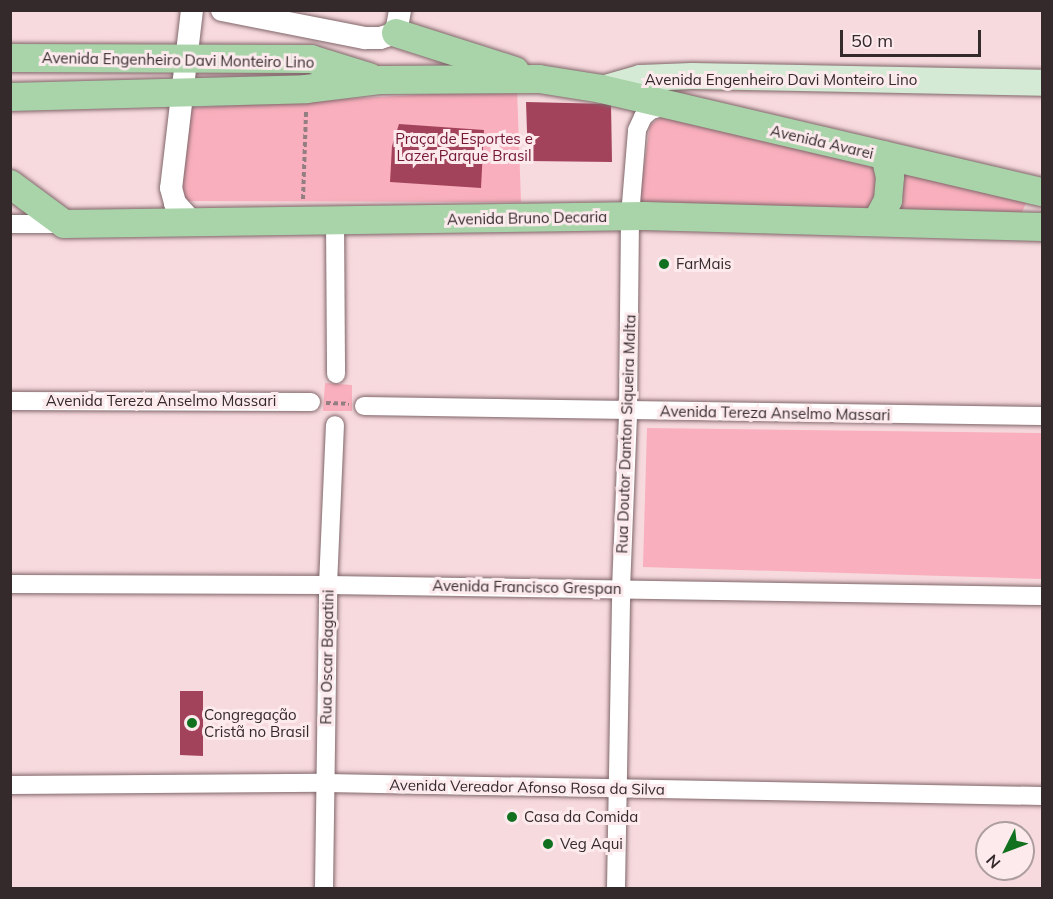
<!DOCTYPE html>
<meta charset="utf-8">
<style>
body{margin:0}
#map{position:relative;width:1053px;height:899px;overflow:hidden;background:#f7dade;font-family:Mulish,sans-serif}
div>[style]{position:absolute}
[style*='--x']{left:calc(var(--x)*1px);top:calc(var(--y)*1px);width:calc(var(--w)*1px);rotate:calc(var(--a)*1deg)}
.green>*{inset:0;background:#f9afbd}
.building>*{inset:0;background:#a3435b}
.path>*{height:4px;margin-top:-2px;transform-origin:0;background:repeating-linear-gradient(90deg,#937f82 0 4.5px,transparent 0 7.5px)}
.roads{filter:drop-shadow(0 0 2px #80666a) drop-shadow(0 0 2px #80666a)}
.minor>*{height:18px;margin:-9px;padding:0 9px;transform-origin:9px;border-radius:9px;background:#fff}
.tertiary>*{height:22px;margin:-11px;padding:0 11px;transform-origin:11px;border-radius:11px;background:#fff}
.secondary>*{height:26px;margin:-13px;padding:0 13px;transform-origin:13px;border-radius:13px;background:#d4ead4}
.primary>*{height:28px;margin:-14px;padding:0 14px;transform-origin:14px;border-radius:14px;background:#a9d4a9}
.dots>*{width:16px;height:16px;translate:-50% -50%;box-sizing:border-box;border:3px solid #fceaed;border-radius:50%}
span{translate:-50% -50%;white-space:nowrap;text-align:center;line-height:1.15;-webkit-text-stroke:6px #fceaed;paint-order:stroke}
.street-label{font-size:15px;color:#34292b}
.park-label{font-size:15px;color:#731734}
.poi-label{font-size:15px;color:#34292b}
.left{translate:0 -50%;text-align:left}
.frame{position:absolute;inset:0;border:12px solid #34292b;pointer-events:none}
.north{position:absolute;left:975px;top:821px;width:60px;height:60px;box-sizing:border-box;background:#fceaed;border:2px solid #ac9d9f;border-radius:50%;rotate:228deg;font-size:16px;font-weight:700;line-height:24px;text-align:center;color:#34292b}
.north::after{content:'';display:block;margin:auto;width:21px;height:27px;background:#12711f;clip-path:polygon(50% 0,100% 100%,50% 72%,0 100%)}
.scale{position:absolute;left:840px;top:30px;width:141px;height:27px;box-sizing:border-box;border:3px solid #34292b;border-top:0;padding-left:8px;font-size:18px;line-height:21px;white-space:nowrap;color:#34292b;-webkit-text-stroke:4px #fceaed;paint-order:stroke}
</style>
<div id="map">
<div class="green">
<i style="clip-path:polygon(517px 89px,521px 202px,182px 201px,187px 108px)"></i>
<i style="clip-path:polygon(667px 113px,1029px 196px,1020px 217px,638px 208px,650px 125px)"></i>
<i style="clip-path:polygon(325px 383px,352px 385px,352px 411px,323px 411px)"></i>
<i style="clip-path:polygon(647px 428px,1042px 433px,1042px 579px,643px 567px)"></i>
</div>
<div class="building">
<i style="clip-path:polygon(526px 102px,611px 104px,612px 162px,528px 161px)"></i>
<i style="clip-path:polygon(399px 124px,484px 130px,481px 188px,390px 182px,392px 146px)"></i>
<i style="clip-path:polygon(180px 691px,203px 691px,203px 756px,180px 755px)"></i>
</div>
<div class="path">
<i style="--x:303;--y:199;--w:88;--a:-88"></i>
<i style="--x:326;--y:403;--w:23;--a:2"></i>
</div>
<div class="roads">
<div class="minor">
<i style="--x:335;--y:222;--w:152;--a:89.6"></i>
<i style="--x:10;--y:224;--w:53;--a:0"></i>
<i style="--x:10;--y:401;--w:301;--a:0.2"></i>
<i style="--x:364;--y:406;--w:678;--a:0.85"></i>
<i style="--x:10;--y:584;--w:318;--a:0.2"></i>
<i style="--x:328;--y:585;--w:714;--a:0.88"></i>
<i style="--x:10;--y:785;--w:316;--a:-0.4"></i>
<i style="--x:326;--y:783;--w:716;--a:1.04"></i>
<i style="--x:324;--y:888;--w:303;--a:-89.2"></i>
<i style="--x:328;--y:585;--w:160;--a:-87.5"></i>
<i style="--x:616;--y:888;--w:299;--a:-89"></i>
<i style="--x:621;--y:589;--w:178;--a:-87.7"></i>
<i style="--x:628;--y:411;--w:195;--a:-89.4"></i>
<i style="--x:630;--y:216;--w:86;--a:-85.3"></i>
<i style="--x:637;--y:130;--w:14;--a:-65"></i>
<i style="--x:643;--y:117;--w:11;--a:-41"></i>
<i style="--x:651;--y:110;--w:16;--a:-14"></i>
</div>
<div class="tertiary">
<i style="--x:192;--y:10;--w:179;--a:96.7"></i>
<i style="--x:171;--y:188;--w:16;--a:75"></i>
<i style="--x:175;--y:203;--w:28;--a:48"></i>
<i style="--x:222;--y:10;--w:146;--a:11.1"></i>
<i style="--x:365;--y:38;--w:15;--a:0"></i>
<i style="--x:380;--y:38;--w:17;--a:-17"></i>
<i style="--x:396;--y:33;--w:23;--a:-80"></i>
</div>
<div class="secondary">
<i style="--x:602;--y:89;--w:40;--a:-16"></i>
<i style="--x:640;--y:78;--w:52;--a:-2.2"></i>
<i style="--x:692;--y:76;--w:350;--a:1.1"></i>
</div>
<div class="primary">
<i style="--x:396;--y:33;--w:125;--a:17.7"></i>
<i style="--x:10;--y:58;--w:301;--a:0.2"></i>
<i style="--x:311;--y:59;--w:61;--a:17.2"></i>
<i style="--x:10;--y:97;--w:296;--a:-1.5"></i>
<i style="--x:306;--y:89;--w:74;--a:-7"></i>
<i style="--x:379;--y:80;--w:160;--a:-0.4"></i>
<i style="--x:539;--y:79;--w:64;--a:9"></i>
<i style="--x:602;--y:89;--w:452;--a:13.2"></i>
<i style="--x:10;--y:184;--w:67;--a:36.5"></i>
<i style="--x:64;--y:224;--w:580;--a:-0.79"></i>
<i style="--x:644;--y:216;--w:398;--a:1.6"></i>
<i style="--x:877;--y:221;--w:24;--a:-62"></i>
<i style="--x:888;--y:200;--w:23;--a:-85"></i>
<i style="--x:890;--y:177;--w:22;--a:-103"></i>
</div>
</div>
<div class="dots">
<i style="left:664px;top:264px;background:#12711f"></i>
<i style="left:192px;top:723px;background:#12711f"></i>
<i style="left:512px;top:817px;background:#12711f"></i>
<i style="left:548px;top:844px;background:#12711f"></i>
</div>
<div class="street-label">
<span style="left:178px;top:60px;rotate:1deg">Avenida Engenheiro Davi Monteiro Lino</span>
<span style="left:781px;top:80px">Avenida Engenheiro Davi Monteiro Lino</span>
<span style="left:822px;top:142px;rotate:13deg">Avenida Avarei</span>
<span style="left:527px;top:218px;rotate:-1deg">Avenida Bruno Decaria</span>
<span style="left:161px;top:401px">Avenida Tereza Anselmo Massari</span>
<span style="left:775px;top:413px;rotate:1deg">Avenida Tereza Anselmo Massari</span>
<span style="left:626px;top:434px;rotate:-88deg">Rua Doutor Danton Siqueira Malta</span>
<span style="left:527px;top:587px;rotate:1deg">Avenida Francisco Grespan</span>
<span style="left:327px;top:657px;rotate:-89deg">Rua Oscar Bagatini</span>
<span style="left:527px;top:787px;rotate:1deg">Avenida Vereador Afonso Rosa da Silva</span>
</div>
<div class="park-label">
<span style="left:464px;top:147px">Praça de Esportes e<br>Lazer Parque Brasil</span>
</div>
<div class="poi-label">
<span class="left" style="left:676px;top:264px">FarMais</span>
<span class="left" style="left:204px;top:723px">Congregação<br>Cristã no Brasil</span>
<span class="left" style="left:524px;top:817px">Casa da Comida</span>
<span class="left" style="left:560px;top:844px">Veg Aqui</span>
</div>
<div class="frame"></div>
<div class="north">N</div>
<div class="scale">50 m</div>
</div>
